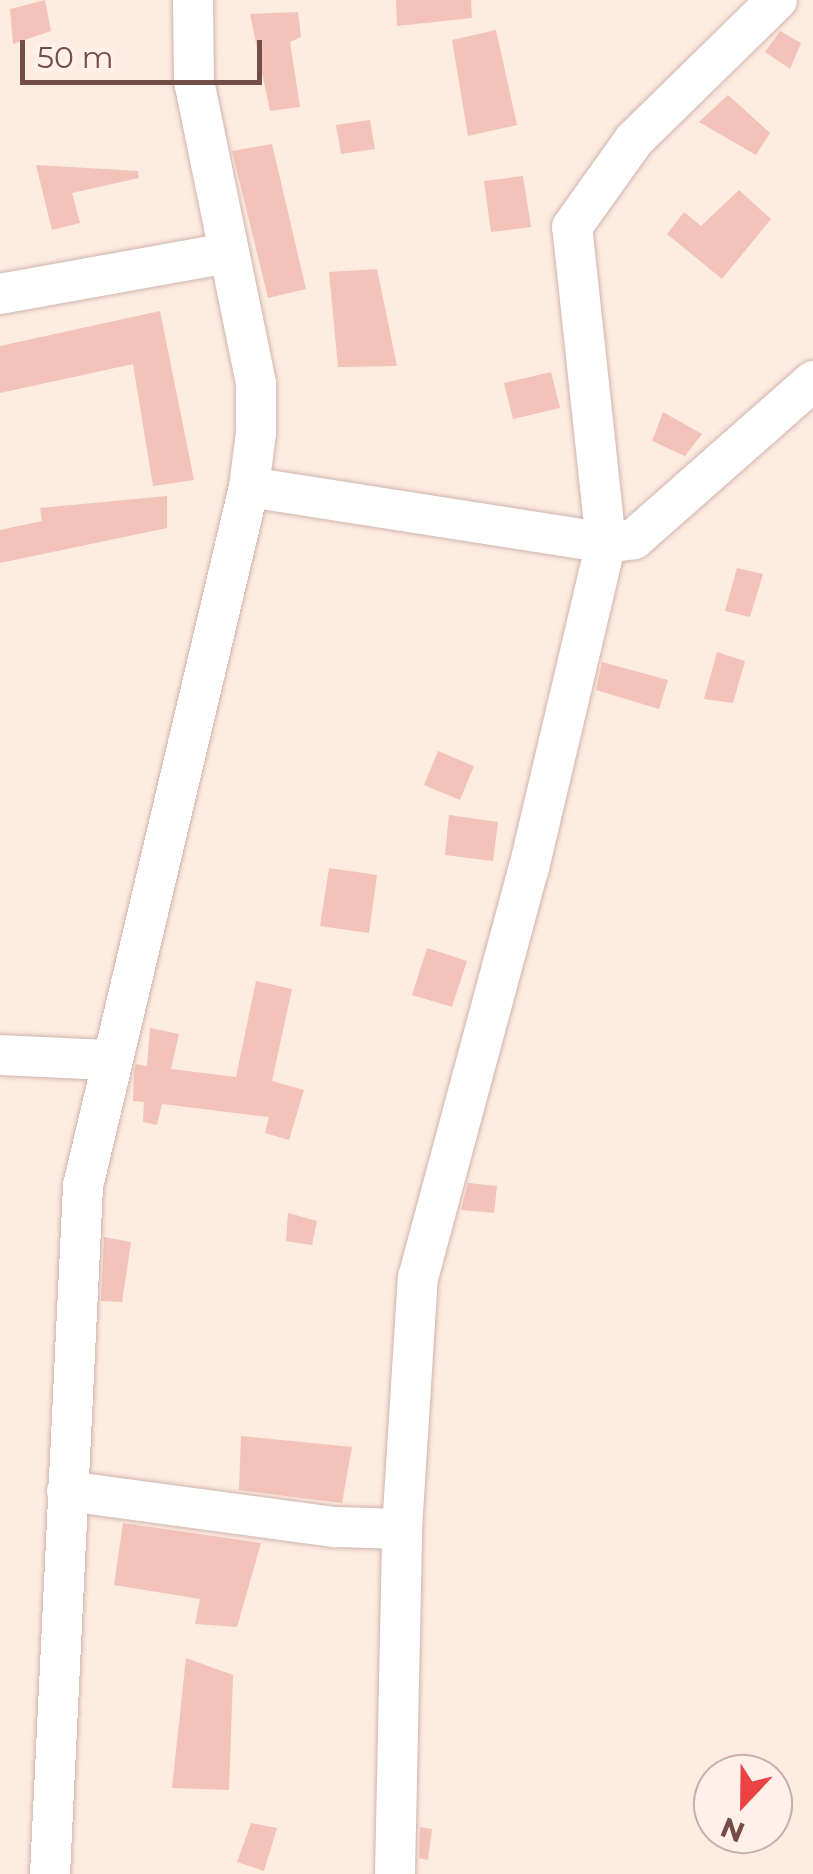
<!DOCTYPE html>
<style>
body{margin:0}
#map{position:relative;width:813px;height:1874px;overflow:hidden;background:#fdece2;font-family:Montserrat,sans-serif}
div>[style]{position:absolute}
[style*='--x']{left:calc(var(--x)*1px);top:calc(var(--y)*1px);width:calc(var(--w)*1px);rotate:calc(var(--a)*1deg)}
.building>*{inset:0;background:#f3c2b9}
.roads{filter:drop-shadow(0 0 2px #d0b3ac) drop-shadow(0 0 2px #d0b3ac)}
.minor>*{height:40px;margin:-20px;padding:0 20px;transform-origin:20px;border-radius:20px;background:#fff}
span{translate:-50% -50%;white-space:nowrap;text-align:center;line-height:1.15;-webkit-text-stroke:8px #fff1e9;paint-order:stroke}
.north{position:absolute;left:693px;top:1754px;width:100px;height:100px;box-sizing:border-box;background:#fff1e9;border:2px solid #c8afa9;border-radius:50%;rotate:202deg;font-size:28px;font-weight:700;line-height:40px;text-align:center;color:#754d48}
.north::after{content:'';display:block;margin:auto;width:35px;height:45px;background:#eb4344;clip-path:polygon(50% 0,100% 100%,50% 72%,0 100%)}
.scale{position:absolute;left:20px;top:40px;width:242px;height:45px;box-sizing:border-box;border:5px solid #754d48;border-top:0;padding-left:12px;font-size:30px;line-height:35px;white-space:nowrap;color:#754d48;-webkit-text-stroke:8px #fff1e9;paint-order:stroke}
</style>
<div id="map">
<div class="building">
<i style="clip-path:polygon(45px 0,51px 31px,13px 44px,10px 9px)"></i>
<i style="clip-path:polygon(396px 0,471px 0,472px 18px,397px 26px)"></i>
<i style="clip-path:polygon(298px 12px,301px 37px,290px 42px,300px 107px,270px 111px,250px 14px)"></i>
<i style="clip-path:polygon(496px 30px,517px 125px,468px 136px,452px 40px)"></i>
<i style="clip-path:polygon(780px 31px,801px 43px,790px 69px,765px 52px)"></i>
<i style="clip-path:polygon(728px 95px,770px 133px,756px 155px,699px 122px)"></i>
<i style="clip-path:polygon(370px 120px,375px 149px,341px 154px,336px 125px)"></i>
<i style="clip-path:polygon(272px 144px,306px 289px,268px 298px,232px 151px)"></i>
<i style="clip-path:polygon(36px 165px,138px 171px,139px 178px,72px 193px,80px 223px,52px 230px)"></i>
<i style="clip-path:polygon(523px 176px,531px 227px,491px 232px,484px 181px)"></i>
<i style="clip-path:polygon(739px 190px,771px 219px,722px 279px,667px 234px,684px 212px,701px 226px)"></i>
<i style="clip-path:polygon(377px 269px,397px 366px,338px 367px,329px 272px)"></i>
<i style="clip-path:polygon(160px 311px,194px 480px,153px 486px,133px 364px,0 393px,0 346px)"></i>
<i style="clip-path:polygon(551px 372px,560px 408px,513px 419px,504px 383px)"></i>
<i style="clip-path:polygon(663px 412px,702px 434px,685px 456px,652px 441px)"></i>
<i style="clip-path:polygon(167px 496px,167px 528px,0 563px,0 530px,42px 521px,40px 508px)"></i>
<i style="clip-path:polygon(737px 568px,763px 574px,750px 617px,725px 611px)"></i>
<i style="clip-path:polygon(717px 652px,745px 661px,733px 703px,704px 699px)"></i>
<i style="clip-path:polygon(602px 662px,668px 680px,659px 709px,596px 690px)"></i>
<i style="clip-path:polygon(438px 751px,474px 766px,460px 800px,424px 785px)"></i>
<i style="clip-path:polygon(449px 815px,498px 822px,493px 861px,445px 855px)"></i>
<i style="clip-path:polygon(329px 868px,377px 875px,369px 933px,320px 926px)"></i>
<i style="clip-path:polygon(427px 948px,467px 961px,452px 1007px,412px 995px)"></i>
<i style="clip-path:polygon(256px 981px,292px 989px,272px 1081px,304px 1090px,289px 1140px,265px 1133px,269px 1117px,162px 1104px,157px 1125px,143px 1122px,144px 1102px,133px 1101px,134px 1072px,136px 1064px,147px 1066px,150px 1028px,179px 1034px,171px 1069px,236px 1077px)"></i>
<i style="clip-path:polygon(468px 1183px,497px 1186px,494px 1213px,461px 1210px)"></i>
<i style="clip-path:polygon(288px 1213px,317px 1221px,312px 1245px,286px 1241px)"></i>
<i style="clip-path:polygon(104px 1237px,131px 1242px,122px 1302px,101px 1301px)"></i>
<i style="clip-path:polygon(241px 1436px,352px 1447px,342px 1503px,239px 1490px)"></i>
<i style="clip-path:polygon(123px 1523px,261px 1543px,237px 1627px,195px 1624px,200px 1599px,114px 1585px)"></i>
<i style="clip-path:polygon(186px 1658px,233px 1675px,229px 1790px,172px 1788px)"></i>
<i style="clip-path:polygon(251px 1823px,277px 1828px,264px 1871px,237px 1862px)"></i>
<i style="clip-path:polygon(420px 1827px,432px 1829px,428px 1860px,419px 1858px)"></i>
</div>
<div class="roads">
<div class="minor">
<i style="--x:0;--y:294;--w:231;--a:-10.2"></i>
<i style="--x:249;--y:487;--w:361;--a:8.9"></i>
<i style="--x:606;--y:543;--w:28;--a:-8"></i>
<i style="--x:634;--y:539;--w:239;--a:-41.4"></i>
<i style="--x:0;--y:1055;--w:110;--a:2.6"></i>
<i style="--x:67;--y:1491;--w:270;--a:7.7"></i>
<i style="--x:335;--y:1527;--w:67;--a:1.7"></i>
<i style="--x:50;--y:1874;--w:689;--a:-87.25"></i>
<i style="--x:83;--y:1186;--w:718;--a:-76.64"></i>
<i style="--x:249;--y:487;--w:54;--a:-82.6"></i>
<i style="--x:256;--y:433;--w:50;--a:-90"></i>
<i style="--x:256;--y:383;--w:307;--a:-101.6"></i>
<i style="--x:194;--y:82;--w:82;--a:-90.7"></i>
<i style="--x:395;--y:1874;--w:345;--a:-88.8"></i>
<i style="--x:402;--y:1529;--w:252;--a:-86.4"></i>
<i style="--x:418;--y:1278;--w:425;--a:-74.9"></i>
<i style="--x:529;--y:868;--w:334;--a:-76.7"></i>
<i style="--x:606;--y:543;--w:318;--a:-96.1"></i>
<i style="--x:572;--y:227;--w:107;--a:-54.5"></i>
<i style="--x:634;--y:140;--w:200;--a:-44.4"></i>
</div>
</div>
<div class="north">N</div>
<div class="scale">50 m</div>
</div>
